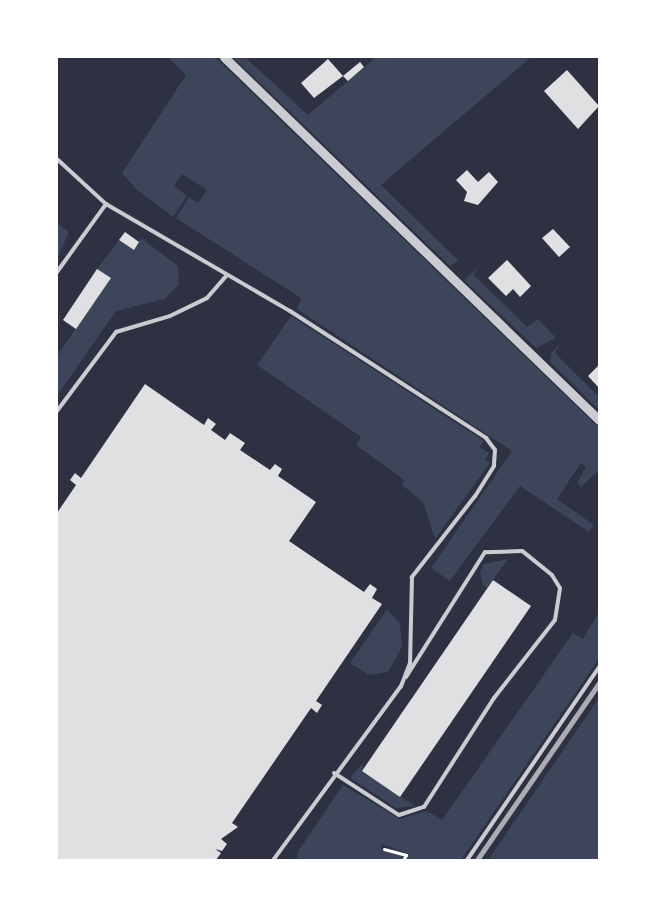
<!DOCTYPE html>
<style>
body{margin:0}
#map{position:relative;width:656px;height:917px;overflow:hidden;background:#2d3142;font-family:"Sofia Sans Condensed",sans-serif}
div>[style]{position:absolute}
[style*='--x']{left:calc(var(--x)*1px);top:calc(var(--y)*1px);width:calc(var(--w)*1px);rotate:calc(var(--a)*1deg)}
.green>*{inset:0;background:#3c4559}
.building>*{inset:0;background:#e0e0e3}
.path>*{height:3px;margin:-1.5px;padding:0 1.5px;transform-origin:1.5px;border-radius:1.5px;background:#fff}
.service>*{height:4px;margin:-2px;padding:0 2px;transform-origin:2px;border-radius:2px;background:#caccd0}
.tertiary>*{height:9px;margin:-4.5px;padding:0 4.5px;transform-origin:4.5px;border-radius:4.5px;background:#caccd0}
.rail>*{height:4.5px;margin:-2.25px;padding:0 2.25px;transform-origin:2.25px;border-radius:2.25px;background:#abadb3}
span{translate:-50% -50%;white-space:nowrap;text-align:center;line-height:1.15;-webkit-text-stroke:5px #fff;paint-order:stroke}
.frame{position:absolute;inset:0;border:58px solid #fff;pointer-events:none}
</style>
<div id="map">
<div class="green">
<i style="clip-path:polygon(168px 57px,215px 57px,599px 428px,599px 470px,581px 487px,577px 483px,586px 467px,581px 463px,557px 499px,594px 525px,589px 532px,520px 486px,450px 581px,431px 568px,512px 451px,297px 309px,301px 298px,176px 218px,189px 197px,198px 203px,207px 190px,182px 174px,174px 186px,187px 196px,173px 217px,136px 189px,122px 173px,186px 75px)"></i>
<i style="clip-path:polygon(233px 57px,245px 57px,308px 115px,376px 57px,531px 57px,381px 185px,459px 261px,450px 266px)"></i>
<i style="clip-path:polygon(57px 223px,69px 232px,57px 259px)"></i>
<i style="clip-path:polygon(141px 238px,178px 266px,179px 284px,165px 299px,116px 311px,57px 396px,57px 356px,110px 279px,97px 269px,119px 240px,134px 250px)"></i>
<i style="clip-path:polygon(477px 268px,474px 275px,527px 327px,538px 319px,556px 338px,536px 348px,464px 280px)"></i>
<i style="clip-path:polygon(291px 316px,484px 441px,480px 447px,489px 453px,485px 459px,490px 463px,435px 539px,423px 502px,402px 485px,404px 480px,356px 445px,361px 437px,257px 365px)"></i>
<i style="clip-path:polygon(561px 343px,555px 353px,599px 397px,599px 410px,550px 362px,551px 353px)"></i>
<i style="clip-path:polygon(508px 559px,487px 588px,483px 585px,480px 572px,484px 564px)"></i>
<i style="clip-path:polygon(387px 609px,400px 624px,402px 647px,388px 672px,369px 675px,350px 663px)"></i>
<i style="clip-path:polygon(599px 612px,599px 659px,461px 860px,404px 860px,408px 854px,382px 844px,381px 849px,404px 855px,401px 860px,298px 860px,297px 853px,343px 785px,400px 819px,427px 811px,442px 820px,573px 633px,583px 639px)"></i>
<i style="clip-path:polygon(599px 698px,599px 860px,488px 860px)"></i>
<i style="clip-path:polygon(363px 763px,362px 771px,415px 806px,396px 808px,350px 778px)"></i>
</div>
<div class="building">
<i style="clip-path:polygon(328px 59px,343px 76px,314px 98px,301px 83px)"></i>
<i style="clip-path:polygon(360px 62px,364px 67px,348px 81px,343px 76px)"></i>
<i style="clip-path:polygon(567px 70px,599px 106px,578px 129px,544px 91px)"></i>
<i style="clip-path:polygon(467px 170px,478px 182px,489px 172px,498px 182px,478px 205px,464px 201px,467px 192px,456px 180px)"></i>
<i style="clip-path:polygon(553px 229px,570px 247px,559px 257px,542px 238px)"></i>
<i style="clip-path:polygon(125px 232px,139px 242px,134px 250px,119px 240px)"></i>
<i style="clip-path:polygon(507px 260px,531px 286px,520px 297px,513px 289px,506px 296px,488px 278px)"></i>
<i style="clip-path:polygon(97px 269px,111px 278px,76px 329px,63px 320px)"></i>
<i style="clip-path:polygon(599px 365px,599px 388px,588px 376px)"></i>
<i style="clip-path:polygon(145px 384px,204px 425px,208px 418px,216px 424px,211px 430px,225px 440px,230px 433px,245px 443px,240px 450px,270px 470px,275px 464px,282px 469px,278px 476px,316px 502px,289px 541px,364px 592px,370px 584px,377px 589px,372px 598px,382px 604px,316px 701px,322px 705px,317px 713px,311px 708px,232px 823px,238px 827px,221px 839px,227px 844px,222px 851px,215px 849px,221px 853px,216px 860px,57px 860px,57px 513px,76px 485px,70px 480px,75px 473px,81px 478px)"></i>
<i style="clip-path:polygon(493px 580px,531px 606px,400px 797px,362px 771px)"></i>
</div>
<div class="path">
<i style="--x:384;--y:849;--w:23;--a:15"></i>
<i style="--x:406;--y:855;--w:6;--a:121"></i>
</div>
<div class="service">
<i style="--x:57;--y:159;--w:67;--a:42.6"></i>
<i style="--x:106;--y:204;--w:213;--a:30.2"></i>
<i style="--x:290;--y:311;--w:234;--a:32.9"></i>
<i style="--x:486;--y:438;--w:15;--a:53"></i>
<i style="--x:495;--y:450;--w:16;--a:94"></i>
<i style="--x:494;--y:466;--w:36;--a:122"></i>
<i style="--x:475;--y:496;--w:103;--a:127.9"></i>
<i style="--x:412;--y:577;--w:86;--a:91.3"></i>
<i style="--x:410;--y:663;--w:25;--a:111"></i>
<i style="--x:401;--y:686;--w:216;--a:126.3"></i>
<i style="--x:57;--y:272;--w:84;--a:-54.2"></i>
<i style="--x:57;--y:411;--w:99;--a:-53.2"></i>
<i style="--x:116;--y:332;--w:56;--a:-16.5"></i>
<i style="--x:170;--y:316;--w:41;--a:-25.9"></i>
<i style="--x:207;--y:298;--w:30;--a:-49"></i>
<i style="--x:334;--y:773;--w:77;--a:32.9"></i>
<i style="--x:399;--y:815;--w:26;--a:-18"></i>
<i style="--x:424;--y:807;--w:130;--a:-57.3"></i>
<i style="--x:494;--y:698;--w:99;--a:-52"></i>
<i style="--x:555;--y:620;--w:32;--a:-81"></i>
<i style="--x:560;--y:588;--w:15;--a:-122"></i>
<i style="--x:552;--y:575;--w:38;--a:-141"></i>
<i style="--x:522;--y:551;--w:37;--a:178"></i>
<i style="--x:485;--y:552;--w:148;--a:122.3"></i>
<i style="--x:467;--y:860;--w:234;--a:-55.6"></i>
</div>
<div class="tertiary">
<i style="--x:224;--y:57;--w:522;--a:44.07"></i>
</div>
<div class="rail">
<i style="--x:477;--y:860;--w:215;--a:-55.4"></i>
</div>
<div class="frame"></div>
</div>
